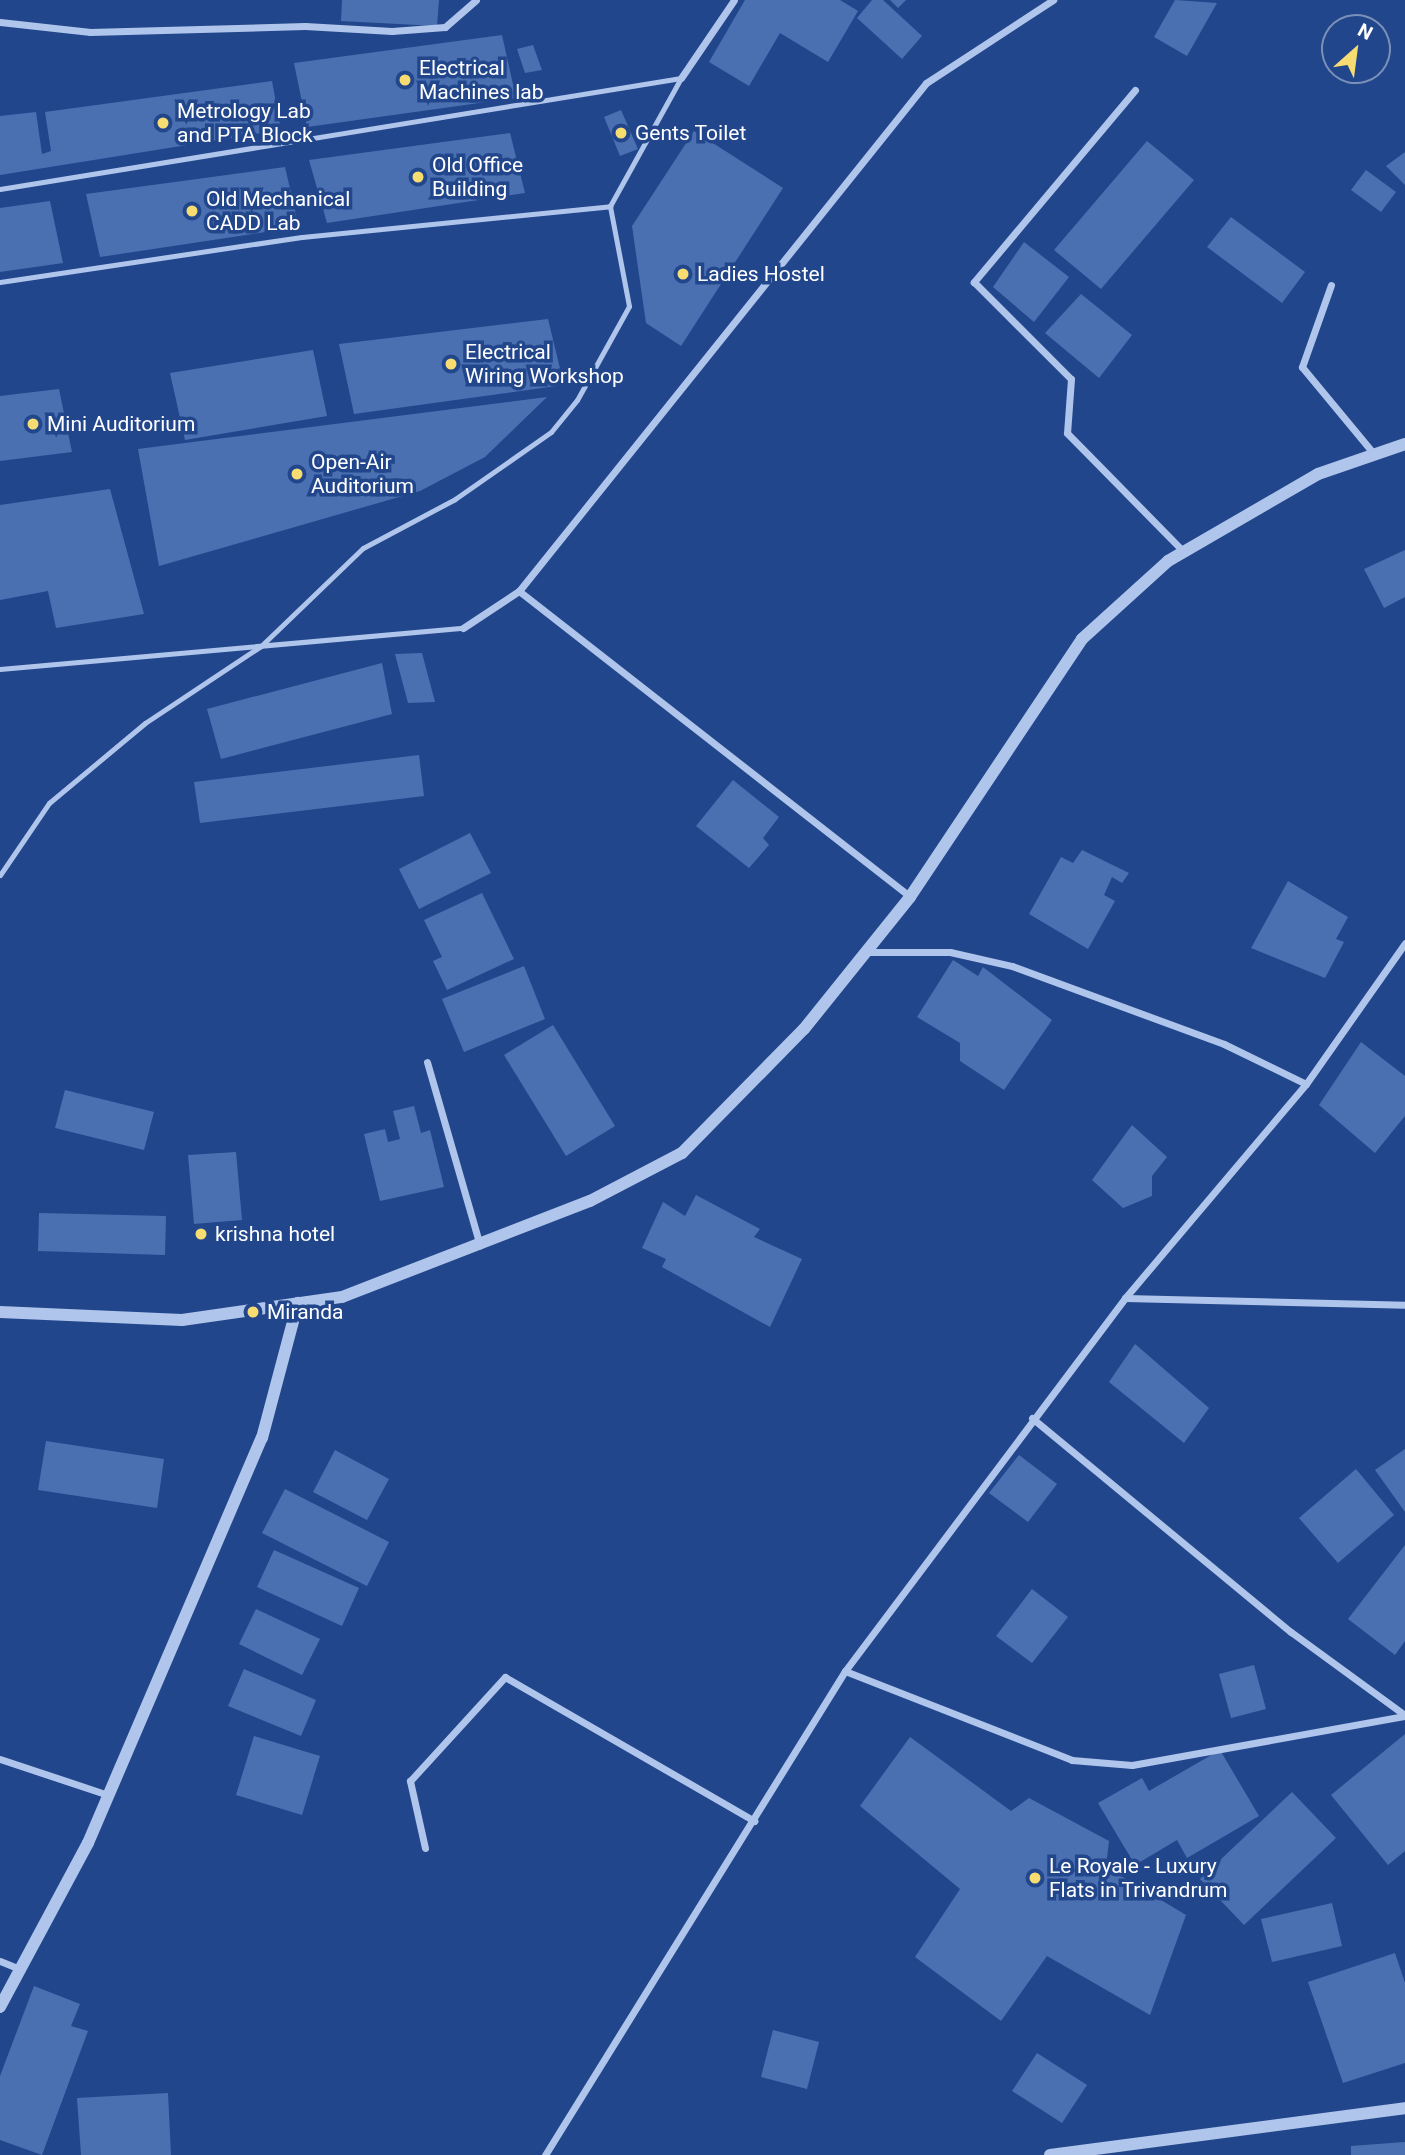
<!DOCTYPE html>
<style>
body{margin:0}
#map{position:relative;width:1405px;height:2155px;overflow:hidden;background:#22468b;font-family:Roboto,sans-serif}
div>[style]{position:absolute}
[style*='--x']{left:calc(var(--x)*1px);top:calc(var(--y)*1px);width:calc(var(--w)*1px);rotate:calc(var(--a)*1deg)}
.building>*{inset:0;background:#4b70b2}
.service>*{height:5px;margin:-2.5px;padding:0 2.5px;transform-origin:2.5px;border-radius:2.5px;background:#afc5eb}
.minor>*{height:7px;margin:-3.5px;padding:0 3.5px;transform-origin:3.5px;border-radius:3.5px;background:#afc5eb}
.tertiary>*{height:12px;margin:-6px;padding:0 6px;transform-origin:6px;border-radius:6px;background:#afc5eb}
.dots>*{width:19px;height:19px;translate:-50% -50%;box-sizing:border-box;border:4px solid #22468b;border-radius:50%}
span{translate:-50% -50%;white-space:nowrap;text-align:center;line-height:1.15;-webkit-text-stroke:7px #22468b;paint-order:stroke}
.poi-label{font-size:21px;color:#fff}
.left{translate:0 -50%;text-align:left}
.north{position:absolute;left:1321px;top:14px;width:70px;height:70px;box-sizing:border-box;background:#22468b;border:2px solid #7a90b9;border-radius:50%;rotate:28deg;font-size:19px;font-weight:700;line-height:28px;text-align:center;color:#fff}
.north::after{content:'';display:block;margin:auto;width:24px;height:32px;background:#f7dd71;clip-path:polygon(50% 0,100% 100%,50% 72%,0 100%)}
</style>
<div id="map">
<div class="building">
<i style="clip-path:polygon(342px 0,439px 0,437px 26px,341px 21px)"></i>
<i style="clip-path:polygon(745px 0,840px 0,858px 11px,828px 62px,780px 33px,749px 86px,709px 62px)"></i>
<i style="clip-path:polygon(872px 0,883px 0,922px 36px,902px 59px,857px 18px)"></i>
<i style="clip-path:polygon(890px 0,906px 0,898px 8px)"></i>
<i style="clip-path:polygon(1175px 0,1217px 3px,1187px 56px,1154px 37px)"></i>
<i style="clip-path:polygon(502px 35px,516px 98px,307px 127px,294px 63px)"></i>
<i style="clip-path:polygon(533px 45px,542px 70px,525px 73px,517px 49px)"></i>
<i style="clip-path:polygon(272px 81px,281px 130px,0 175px,0 116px,36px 112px,42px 154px,51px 151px,45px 112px)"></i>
<i style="clip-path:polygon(621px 110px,638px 149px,620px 156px,604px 117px)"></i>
<i style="clip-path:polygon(694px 131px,783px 188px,681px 346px,646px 323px,632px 226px)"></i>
<i style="clip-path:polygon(510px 133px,525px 193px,327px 223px,309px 160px)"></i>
<i style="clip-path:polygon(1147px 141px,1194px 180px,1101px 289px,1054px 250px)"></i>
<i style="clip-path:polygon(1405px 152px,1405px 185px,1386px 166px)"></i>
<i style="clip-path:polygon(285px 167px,299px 227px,100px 257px,86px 194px)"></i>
<i style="clip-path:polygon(1366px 170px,1396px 192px,1381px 212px,1351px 190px)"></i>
<i style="clip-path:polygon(50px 201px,63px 263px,0 272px,0 208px)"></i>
<i style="clip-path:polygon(1231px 217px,1305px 272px,1282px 303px,1207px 247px)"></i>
<i style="clip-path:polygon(1024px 242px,1069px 277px,1034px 322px,993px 287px)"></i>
<i style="clip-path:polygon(1081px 294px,1132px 335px,1099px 378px,1045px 333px)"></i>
<i style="clip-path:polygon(548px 319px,564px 385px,354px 414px,339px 344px)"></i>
<i style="clip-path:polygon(313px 350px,327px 416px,185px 440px,170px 373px)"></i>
<i style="clip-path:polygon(59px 389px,72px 452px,0 461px,0 396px)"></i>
<i style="clip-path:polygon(547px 397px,485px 457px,420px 491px,159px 566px,138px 449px)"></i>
<i style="clip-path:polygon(110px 489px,144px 614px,56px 628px,48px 591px,0 600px,0 505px)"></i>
<i style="clip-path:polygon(1405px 550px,1405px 597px,1384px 608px,1364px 569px)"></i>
<i style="clip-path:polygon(422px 653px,435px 702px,408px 703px,395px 654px)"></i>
<i style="clip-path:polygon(382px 663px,392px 714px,221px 759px,207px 709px)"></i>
<i style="clip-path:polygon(419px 755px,424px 796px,200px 823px,194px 782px)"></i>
<i style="clip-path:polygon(733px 780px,779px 817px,763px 838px,769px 845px,749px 868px,696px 826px)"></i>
<i style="clip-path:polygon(470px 833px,491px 873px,419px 909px,399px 869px)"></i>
<i style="clip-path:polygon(1082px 850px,1129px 873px,1122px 883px,1112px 877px,1104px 895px,1115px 901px,1088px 949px,1029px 914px,1061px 857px,1073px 863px)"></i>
<i style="clip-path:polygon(1288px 881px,1348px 917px,1336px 939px,1344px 942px,1325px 978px,1251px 948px)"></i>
<i style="clip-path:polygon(482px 893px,514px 959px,447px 990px,433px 961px,442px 957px,424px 920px)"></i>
<i style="clip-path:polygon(953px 960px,978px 976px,983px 967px,1052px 1020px,1004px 1090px,960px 1061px,960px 1043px,917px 1017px)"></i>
<i style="clip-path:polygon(524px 966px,545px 1019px,464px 1052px,442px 999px)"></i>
<i style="clip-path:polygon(553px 1025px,615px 1126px,566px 1156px,504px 1055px)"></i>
<i style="clip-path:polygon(1361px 1042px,1405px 1076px,1405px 1116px,1375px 1153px,1319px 1105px)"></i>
<i style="clip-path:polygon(65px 1090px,154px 1112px,144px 1150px,55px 1128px)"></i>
<i style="clip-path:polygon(414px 1106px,421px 1133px,430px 1130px,444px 1187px,380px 1201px,364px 1134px,385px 1129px,388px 1142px,400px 1139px,393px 1111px)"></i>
<i style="clip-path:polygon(1132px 1125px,1167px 1157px,1152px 1176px,1152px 1196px,1123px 1208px,1092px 1180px)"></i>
<i style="clip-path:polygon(236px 1152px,242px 1220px,194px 1224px,188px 1155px)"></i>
<i style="clip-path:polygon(696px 1195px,760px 1229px,754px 1237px,802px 1259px,770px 1327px,662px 1267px,666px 1259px,642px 1248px,663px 1202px,685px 1216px)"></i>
<i style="clip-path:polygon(39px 1213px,166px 1216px,165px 1255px,38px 1251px)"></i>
<i style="clip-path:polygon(1135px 1344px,1209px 1408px,1184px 1443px,1109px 1382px)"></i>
<i style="clip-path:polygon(46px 1441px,164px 1459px,157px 1508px,38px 1490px)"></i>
<i style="clip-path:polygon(1405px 1449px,1405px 1512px,1375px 1470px)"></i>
<i style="clip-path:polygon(335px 1450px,389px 1479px,367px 1520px,313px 1492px)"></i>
<i style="clip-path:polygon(1019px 1455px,1057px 1484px,1028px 1522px,989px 1493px)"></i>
<i style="clip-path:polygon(1356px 1469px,1394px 1515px,1338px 1563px,1299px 1518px)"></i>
<i style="clip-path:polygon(285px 1489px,389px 1542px,367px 1586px,262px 1533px)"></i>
<i style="clip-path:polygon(1405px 1545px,1405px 1641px,1395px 1655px,1348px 1619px)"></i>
<i style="clip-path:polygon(274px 1550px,359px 1588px,342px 1626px,257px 1587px)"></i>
<i style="clip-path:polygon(1032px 1589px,1068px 1617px,1032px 1663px,996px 1636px)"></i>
<i style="clip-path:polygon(256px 1609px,320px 1639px,302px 1675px,239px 1644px)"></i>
<i style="clip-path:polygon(1254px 1665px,1266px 1709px,1231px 1718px,1219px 1674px)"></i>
<i style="clip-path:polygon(244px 1669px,316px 1700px,301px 1736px,228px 1706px)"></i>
<i style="clip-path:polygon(1405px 1734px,1405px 1851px,1388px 1865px,1331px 1795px)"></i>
<i style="clip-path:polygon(254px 1736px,320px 1756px,302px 1815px,236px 1795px)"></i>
<i style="clip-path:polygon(910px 1737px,1011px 1811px,1029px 1798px,1109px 1841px,1106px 1867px,1186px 1915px,1150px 2015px,1047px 1956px,1001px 2021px,915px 1957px,960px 1889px,860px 1806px)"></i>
<i style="clip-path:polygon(1220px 1750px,1259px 1816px,1187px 1858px,1177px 1840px,1135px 1865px,1098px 1803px,1142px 1778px,1149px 1791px)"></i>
<i style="clip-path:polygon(1292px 1792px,1336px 1838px,1244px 1925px,1200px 1879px)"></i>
<i style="clip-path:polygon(1332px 1903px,1342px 1946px,1272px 1962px,1261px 1919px)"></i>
<i style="clip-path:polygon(1395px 1953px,1405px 1983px,1405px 2063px,1343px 2083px,1308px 1982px)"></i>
<i style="clip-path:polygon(34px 1986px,80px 2004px,71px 2026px,88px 2031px,42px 2155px,0 2140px,0 2076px)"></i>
<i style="clip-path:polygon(773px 2030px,819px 2042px,807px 2089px,761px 2077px)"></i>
<i style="clip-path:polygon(1037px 2053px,1087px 2085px,1062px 2123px,1012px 2091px)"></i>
<i style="clip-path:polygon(168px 2093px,171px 2155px,81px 2155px,77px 2098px)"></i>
<i style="clip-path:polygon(1405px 2142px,1405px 2155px,1351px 2155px,1351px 2146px)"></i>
</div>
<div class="service">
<i style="--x:0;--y:189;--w:690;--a:-9.26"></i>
<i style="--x:0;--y:282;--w:305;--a:-8.5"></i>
<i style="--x:302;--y:237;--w:310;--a:-5.7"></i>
<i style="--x:0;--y:669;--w:465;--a:-5.1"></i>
<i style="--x:0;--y:875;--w:87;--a:-55.8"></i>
<i style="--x:49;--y:803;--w:125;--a:-39.8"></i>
<i style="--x:145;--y:723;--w:139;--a:-33.6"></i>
<i style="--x:261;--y:646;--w:141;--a:-43.9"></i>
<i style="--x:363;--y:548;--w:104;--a:-28"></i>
<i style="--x:455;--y:499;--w:117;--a:-34.9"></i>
<i style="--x:551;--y:432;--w:41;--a:-50.9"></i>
<i style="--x:577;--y:400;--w:107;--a:-61"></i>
<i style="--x:629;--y:306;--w:102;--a:-100.8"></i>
<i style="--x:610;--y:206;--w:146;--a:-61"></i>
</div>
<div class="minor">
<i style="--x:0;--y:22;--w:91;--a:6.3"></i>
<i style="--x:90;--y:32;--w:215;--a:-1.6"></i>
<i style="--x:305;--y:26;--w:87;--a:3.3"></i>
<i style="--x:392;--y:31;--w:53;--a:-4.3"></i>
<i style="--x:445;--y:27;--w:41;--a:-41.1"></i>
<i style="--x:681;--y:78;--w:94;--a:-55.8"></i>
<i style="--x:1135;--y:90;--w:251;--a:130"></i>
<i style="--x:974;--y:282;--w:137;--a:45"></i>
<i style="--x:1071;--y:379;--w:54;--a:94.2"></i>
<i style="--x:1067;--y:433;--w:167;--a:45.5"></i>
<i style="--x:1331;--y:285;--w:87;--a:109.5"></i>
<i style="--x:1302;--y:367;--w:113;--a:50.4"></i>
<i style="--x:519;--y:591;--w:651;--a:-51.3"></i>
<i style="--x:926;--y:83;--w:152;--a:-33.2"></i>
<i style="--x:463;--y:628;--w:67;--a:-33.5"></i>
<i style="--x:519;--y:591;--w:497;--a:38"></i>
<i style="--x:866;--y:952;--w:84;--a:0"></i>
<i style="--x:950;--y:952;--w:64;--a:12.7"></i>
<i style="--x:1012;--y:966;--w:226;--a:20.2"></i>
<i style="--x:1224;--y:1044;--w:91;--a:26"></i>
<i style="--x:427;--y:1062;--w:191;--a:73.9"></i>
<i style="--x:1125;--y:1298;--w:280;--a:1.4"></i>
<i style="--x:1032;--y:1418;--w:336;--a:39.6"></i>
<i style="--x:1291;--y:1632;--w:141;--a:36.1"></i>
<i style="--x:845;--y:1671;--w:244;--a:21.4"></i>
<i style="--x:1072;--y:1760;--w:60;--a:4.8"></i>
<i style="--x:1132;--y:1765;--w:277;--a:-10.2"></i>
<i style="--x:0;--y:1759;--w:114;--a:18.4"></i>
<i style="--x:425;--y:1848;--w:69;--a:-102.6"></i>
<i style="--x:410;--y:1781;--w:141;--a:-47.6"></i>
<i style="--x:505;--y:1677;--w:288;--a:30"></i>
<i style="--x:0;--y:1961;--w:22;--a:22"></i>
<i style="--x:545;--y:2155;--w:569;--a:-58.21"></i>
<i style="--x:845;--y:1671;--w:466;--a:-53.1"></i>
<i style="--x:1125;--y:1298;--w:280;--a:-49.8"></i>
<i style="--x:1306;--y:1084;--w:172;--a:-54.9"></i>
</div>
<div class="tertiary">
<i style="--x:0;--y:1312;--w:182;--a:2.5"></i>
<i style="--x:182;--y:1320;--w:162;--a:-8.2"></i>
<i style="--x:342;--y:1297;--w:266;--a:-21.2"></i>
<i style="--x:590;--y:1201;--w:104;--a:-27.6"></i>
<i style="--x:682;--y:1153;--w:174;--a:-45.5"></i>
<i style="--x:804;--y:1029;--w:169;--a:-51.2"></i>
<i style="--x:910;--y:897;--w:310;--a:-56.3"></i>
<i style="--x:1082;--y:639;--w:116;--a:-42.2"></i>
<i style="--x:1168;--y:561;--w:173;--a:-30.1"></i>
<i style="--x:1318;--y:474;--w:92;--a:-19"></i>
<i style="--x:0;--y:2007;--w:186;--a:-61.8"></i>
<i style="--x:88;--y:1843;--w:441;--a:-66.8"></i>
<i style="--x:262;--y:1438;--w:140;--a:-75.1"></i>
<i style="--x:1050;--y:2155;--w:358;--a:-7.5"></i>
</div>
<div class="dots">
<i style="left:405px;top:80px;background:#f7dd71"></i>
<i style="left:163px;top:123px;background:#f7dd71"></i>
<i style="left:621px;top:133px;background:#f7dd71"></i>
<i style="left:418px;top:177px;background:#f7dd71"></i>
<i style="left:192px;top:211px;background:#f7dd71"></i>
<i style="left:683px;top:274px;background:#f7dd71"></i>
<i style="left:451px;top:364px;background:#f7dd71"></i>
<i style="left:33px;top:424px;background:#f7dd71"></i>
<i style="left:297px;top:474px;background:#f7dd71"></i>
<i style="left:201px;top:1234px;background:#f7dd71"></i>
<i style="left:253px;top:1312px;background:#f7dd71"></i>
<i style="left:1035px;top:1878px;background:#f7dd71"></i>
</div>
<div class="poi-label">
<span class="left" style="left:419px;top:80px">Electrical<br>Machines lab</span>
<span class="left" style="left:177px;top:123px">Metrology Lab<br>and PTA Block</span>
<span class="left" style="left:635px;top:133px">Gents Toilet</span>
<span class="left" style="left:432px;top:177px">Old Office<br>Building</span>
<span class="left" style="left:206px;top:211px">Old Mechanical<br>CADD Lab</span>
<span class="left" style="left:697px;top:274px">Ladies Hostel</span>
<span class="left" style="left:465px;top:364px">Electrical<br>Wiring Workshop</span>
<span class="left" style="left:47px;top:424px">Mini Auditorium</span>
<span class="left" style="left:311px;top:474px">Open-Air<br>Auditorium</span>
<span class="left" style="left:215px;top:1234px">krishna hotel</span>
<span class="left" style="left:267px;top:1312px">Miranda</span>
<span class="left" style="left:1049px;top:1878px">Le Royale - Luxury<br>Flats in Trivandrum</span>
</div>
<div class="north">N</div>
</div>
